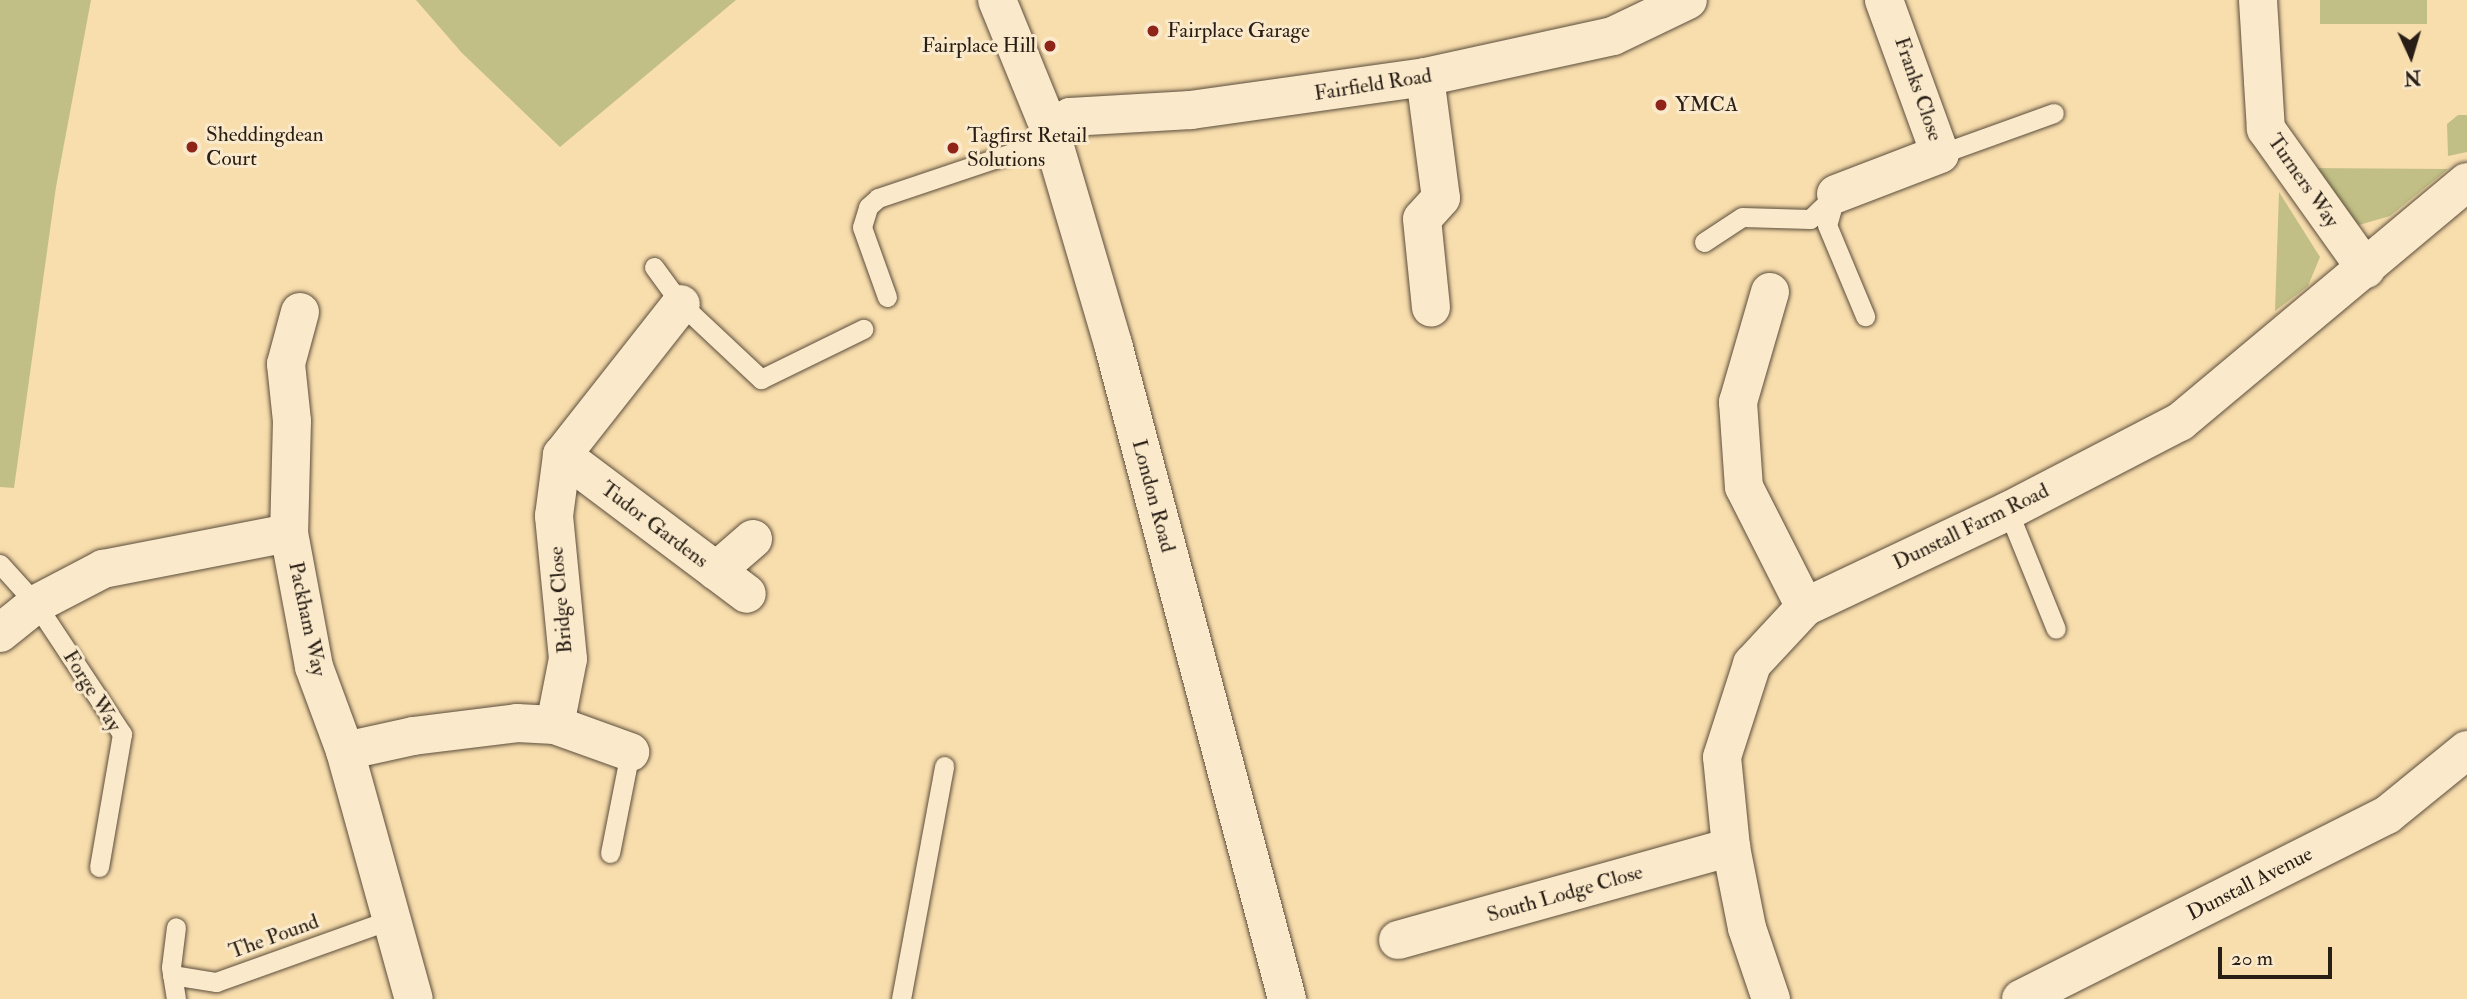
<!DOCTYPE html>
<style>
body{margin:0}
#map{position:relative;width:2467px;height:999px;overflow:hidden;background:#f8ddad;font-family:"IM FELL Double Pica",serif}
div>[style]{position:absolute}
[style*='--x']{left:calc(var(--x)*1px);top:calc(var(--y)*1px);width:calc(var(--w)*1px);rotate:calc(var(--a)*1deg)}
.green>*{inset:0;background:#c2bf86}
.roads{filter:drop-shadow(0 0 2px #5c4e3c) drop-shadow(0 0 2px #5c4e3c)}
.lane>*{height:19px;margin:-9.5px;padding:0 9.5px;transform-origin:9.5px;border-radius:9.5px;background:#fae9ca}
.street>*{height:38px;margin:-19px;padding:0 19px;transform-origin:19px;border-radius:19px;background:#fae9ca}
.secondary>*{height:38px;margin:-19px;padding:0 19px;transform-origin:19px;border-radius:19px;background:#fae9ca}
.dots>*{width:19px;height:19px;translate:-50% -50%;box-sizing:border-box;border:4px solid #fae9ca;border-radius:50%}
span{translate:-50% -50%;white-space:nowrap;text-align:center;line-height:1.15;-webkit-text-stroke:6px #fae9ca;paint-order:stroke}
.poi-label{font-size:21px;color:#281e16}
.left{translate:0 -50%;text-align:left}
.right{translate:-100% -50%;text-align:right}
.street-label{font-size:21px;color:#281e16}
.north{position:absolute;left:2376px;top:21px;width:70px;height:70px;-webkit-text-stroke:5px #fae9ca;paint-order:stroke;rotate:176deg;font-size:19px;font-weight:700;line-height:28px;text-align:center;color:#281e16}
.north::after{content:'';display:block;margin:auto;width:24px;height:32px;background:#281e16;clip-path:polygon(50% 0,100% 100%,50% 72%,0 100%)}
.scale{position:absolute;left:2218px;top:947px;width:114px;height:32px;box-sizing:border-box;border:4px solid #281e16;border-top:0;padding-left:9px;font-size:21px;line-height:24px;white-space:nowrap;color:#281e16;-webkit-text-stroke:5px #fae9ca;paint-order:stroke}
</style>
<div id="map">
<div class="green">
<i style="clip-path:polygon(0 0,91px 0,56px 187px,14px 488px,0 487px)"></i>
<i style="clip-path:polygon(416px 0,736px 0,560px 147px,462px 53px)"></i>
<i style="clip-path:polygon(2320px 0,2427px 0,2427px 24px,2320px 24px)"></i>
<i style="clip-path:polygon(2458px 115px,2467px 115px,2467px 152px,2448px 156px,2447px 124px)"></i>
<i style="clip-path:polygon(2304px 168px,2448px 169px,2390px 216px,2359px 225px,2337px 214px)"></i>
<i style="clip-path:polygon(2279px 192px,2320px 257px,2308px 286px,2275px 311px)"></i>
</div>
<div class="roads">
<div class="lane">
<i style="--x:1940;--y:154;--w:121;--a:-19.8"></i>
<i style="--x:1704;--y:242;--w:45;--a:-33.3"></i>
<i style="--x:1742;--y:217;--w:68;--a:1.7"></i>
<i style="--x:1810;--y:219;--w:36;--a:-44"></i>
<i style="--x:1836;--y:194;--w:32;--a:106"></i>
<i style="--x:1827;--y:225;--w:99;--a:67.3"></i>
<i style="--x:654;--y:267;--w:46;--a:53.9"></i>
<i style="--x:681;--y:304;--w:110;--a:43.2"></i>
<i style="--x:761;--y:379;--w:114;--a:-26.1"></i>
<i style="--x:887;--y:297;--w:74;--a:-109.7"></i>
<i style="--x:862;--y:227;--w:21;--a:-73"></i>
<i style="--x:868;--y:207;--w:13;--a:-42"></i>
<i style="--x:878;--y:198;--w:185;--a:-18.6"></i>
<i style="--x:2008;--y:511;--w:127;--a:67.9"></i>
<i style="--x:0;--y:564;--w:54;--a:48"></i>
<i style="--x:36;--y:604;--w:156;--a:56.5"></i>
<i style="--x:122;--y:734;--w:135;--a:99.8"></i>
<i style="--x:610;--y:853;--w:103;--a:-78.8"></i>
<i style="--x:172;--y:975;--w:45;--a:9"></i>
<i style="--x:216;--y:982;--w:184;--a:-19.7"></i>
<i style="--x:176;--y:999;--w:32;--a:-99"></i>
<i style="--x:171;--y:967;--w:40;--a:-82.9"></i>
<i style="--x:901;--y:999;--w:237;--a:-79.5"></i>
</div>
<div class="street">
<i style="--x:2258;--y:0;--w:129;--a:86.5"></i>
<i style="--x:2266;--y:129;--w:172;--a:54.5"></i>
<i style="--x:1425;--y:77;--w:122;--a:82.5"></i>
<i style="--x:1441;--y:198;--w:28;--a:132"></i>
<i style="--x:1422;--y:219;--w:89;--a:84.2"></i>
<i style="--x:1050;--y:130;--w:24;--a:-33"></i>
<i style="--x:1070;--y:117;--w:121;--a:-3.3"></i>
<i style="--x:1191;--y:110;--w:236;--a:-8"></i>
<i style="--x:1425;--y:77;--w:192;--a:-12.3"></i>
<i style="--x:1613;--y:36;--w:83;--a:-25.6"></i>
<i style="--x:1836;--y:194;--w:111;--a:-21"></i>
<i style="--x:1940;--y:154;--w:164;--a:-110"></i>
<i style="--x:1770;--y:292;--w:115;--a:106.2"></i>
<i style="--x:1738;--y:402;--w:85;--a:86"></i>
<i style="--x:1744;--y:487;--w:135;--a:63.1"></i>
<i style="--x:300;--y:312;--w:54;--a:105.1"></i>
<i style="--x:286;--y:364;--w:57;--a:84"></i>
<i style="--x:292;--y:421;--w:112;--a:91.5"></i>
<i style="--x:289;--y:533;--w:136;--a:79.4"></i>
<i style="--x:314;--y:667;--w:90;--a:69.7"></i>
<i style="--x:345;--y:751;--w:257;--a:74.5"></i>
<i style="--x:562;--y:455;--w:231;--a:36.9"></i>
<i style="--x:716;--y:571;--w:49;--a:-40.9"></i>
<i style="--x:0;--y:633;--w:46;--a:-38.9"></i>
<i style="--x:36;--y:604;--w:76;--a:-27.6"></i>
<i style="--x:103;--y:569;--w:189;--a:-11"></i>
<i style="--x:555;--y:725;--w:67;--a:-78.9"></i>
<i style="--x:568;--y:659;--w:144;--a:-95.6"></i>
<i style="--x:554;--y:516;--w:62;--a:-82.5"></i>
<i style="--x:562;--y:455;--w:192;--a:-51.8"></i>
<i style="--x:345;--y:751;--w:70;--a:-12.4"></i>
<i style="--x:413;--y:736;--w:105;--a:-7.1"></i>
<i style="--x:517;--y:723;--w:38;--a:3"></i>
<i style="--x:555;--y:725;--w:80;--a:19.8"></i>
<i style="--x:1398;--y:940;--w:346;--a:-15.6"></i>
<i style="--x:1771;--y:999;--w:75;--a:-108.7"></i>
<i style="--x:1747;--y:928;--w:83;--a:-101.2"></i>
<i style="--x:1731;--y:847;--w:90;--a:-95.7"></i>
<i style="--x:1722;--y:757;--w:98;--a:-72.1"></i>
<i style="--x:1752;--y:664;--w:78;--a:-47.1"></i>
<i style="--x:1805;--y:607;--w:225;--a:-25.3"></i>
<i style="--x:2008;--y:511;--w:194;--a:-27.4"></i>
<i style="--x:2180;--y:422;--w:374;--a:-39.9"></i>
<i style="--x:2021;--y:999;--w:410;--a:-26.7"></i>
<i style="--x:2387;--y:815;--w:103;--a:-39.1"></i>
</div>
<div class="secondary">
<i style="--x:997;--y:0;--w:140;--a:67.8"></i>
<i style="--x:1050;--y:130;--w:223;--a:73.6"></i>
<i style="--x:1113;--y:344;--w:678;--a:75.12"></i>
</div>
</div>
<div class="dots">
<i style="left:1153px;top:31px;background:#8f2418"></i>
<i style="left:1050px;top:46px;background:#8f2418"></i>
<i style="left:1661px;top:105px;background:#8f2418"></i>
<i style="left:192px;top:147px;background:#8f2418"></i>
<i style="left:953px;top:148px;background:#8f2418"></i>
</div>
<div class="poi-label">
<span class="left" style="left:1167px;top:31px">Fairplace Garage</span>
<span class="right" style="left:1036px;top:46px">Fairplace Hill</span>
<span class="left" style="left:1675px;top:105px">YMCA</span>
<span class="left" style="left:206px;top:147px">Sheddingdean<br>Court</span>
<span class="left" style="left:967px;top:148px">Tagfirst Retail<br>Solutions</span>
</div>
<div class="street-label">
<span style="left:1373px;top:85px;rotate:-9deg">Fairfield Road</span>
<span style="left:1918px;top:89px;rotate:71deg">Franks Close</span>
<span style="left:2303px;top:181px;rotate:55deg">Turners Way</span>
<span style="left:1153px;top:496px;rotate:75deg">London Road</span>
<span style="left:654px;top:525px;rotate:37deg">Tudor Gardens</span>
<span style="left:1971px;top:527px;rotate:-26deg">Dunstall Farm Road</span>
<span style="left:561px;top:600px;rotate:-95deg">Bridge Close</span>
<span style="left:307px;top:619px;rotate:78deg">Packham Way</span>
<span style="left:92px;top:691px;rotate:58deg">Forge Way</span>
<span style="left:2250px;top:884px;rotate:-27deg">Dunstall Avenue</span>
<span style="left:1565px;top:894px;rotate:-16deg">South Lodge Close</span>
<span style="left:274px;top:937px;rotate:-20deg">The Pound</span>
</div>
<div class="north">N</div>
<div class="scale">20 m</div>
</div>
